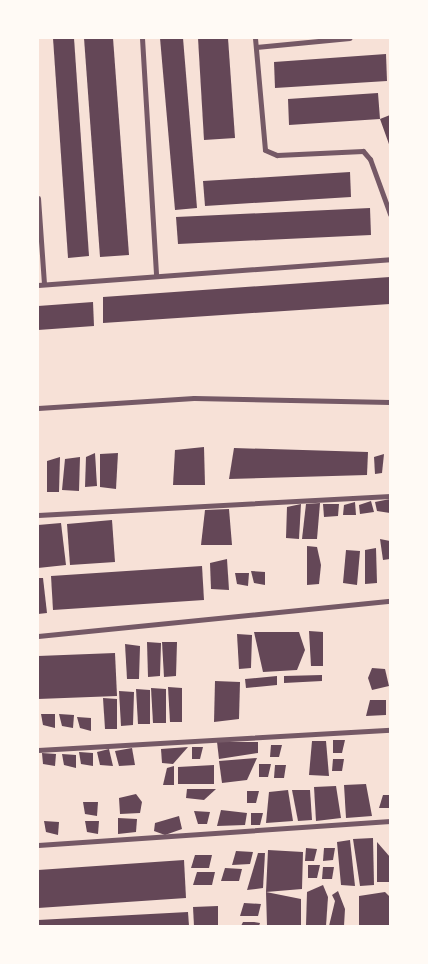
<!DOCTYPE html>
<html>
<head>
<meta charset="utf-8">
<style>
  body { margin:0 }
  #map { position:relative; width:428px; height:964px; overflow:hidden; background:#f7e1d7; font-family:Karla,sans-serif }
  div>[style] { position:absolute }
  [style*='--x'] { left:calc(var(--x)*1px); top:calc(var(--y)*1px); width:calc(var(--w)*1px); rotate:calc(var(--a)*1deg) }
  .building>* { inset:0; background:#644757 }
  .minor>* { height:5px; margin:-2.5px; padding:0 2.5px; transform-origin:2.5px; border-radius:2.5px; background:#755966 }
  span { translate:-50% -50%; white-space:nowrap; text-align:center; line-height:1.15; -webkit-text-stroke:4px #fffaf5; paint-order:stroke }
  .frame { position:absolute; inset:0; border:39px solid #fffaf5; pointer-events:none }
</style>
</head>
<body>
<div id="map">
  <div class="building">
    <i style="clip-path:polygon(53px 38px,74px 38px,89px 256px,68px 258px)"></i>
    <i style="clip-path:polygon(84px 38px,113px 38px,129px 255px,100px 257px)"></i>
    <i style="clip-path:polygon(160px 38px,183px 38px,197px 208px,175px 210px)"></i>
    <i style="clip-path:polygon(198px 38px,228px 38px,235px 138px,204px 140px)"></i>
    <i style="clip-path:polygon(386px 54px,387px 81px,275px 88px,274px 62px)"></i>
    <i style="clip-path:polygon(378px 93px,380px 119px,390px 115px,390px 147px,380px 119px,289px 125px,288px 99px)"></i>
    <i style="clip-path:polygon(350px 172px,351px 197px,205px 206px,203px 181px)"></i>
    <i style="clip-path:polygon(370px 208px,371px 235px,178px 244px,176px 217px)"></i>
    <i style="clip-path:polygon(390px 277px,390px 304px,103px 323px,103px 297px)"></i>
    <i style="clip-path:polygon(93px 302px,94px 326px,38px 330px,38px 306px)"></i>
    <i style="clip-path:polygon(204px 447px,205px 485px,173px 485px,175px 450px)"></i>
    <i style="clip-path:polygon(234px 448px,368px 452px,367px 475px,229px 479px)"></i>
    <i style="clip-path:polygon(95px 453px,97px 486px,85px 487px,86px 457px)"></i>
    <i style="clip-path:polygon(118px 453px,116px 489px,100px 487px,100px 454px)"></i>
    <i style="clip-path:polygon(384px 454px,382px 473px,375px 474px,374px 457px)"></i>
    <i style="clip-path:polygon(60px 457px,59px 492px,47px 492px,47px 461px)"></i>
    <i style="clip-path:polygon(80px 457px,79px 491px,62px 490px,65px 459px)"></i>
    <i style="clip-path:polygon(390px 499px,390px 513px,377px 511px,375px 502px)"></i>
    <i style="clip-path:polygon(371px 501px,374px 512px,360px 514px,359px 505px)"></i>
    <i style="clip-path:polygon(355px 502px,356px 515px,343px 515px,344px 505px)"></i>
    <i style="clip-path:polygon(320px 503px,317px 539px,302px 539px,306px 504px)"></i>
    <i style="clip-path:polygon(301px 504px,299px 539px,286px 538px,287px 507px)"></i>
    <i style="clip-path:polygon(323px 504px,339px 504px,338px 516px,324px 517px)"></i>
    <i style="clip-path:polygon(229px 509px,232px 545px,201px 545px,205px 510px)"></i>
    <i style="clip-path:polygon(112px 520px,115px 562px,70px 565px,67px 524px)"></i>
    <i style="clip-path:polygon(61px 523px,66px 565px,38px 568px,38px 525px)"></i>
    <i style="clip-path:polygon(380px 539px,390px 541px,390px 559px,383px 560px)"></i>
    <i style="clip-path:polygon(307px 546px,317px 547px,321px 565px,319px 584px,307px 585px)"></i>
    <i style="clip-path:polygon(376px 548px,377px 583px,365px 584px,365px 550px)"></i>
    <i style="clip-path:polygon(346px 550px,360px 551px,357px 585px,343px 583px)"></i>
    <i style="clip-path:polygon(227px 559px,229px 590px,211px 589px,210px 563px)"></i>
    <i style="clip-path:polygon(202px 566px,204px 600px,53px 610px,51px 576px)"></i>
    <i style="clip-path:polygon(251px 571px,265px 572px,265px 585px,254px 583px)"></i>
    <i style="clip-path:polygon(235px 573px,249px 573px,248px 586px,237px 584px)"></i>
    <i style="clip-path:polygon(38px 578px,43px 578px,47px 613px,38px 614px)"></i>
    <i style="clip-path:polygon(309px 631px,323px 632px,323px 666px,311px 666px)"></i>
    <i style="clip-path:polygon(254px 632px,299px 632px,305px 650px,297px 670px,263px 672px)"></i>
    <i style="clip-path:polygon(237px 634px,252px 635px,251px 668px,239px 669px)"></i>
    <i style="clip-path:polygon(147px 642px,161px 643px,160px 676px,148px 677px)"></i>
    <i style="clip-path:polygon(162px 642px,177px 642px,176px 676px,164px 677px)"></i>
    <i style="clip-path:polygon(125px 644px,140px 646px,139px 679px,127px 679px)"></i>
    <i style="clip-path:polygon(115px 653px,117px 696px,38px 699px,38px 656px)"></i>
    <i style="clip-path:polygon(372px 668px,385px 669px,389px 686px,372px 690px,368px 678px)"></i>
    <i style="clip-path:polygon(322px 675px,322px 681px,284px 683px,284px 676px)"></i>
    <i style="clip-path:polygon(277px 676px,277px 685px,246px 688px,245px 679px)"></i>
    <i style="clip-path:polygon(215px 681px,240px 682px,239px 719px,214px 722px)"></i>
    <i style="clip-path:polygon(168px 687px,182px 688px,182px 722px,170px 722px)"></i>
    <i style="clip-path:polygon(151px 688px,166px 689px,166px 723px,153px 723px)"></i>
    <i style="clip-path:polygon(136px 689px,150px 690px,150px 724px,138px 724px)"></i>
    <i style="clip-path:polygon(119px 691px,134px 692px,133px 725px,121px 726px)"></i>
    <i style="clip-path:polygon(103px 698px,117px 699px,117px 729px,105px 729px)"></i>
    <i style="clip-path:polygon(370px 700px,386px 700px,386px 715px,366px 716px)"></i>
    <i style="clip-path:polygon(41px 714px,55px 714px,55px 728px,43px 725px)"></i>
    <i style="clip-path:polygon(59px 714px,74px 715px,73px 728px,62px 726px)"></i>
    <i style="clip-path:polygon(77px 717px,91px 718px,91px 731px,80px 728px)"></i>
    <i style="clip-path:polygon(333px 740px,345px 740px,342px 753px,333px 753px)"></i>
    <i style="clip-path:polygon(312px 741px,326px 741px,329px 776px,309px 775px)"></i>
    <i style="clip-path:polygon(217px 742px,258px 742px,258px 753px,219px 759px)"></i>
    <i style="clip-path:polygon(271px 745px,282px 745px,279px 757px,270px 757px)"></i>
    <i style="clip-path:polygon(188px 747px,173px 764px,162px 763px,161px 749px)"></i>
    <i style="clip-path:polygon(192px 747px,203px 747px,200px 759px,192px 759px)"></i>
    <i style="clip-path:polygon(132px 748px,135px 765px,119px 766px,115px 751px)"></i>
    <i style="clip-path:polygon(109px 749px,113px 766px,100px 765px,97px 752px)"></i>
    <i style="clip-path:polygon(79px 752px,93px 753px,93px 766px,81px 764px)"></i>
    <i style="clip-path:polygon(42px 753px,56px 754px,55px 766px,43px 764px)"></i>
    <i style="clip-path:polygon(62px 754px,76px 755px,76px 768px,64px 765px)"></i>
    <i style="clip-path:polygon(257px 758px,247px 780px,222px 783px,219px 761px)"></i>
    <i style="clip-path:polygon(333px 759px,344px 759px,342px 771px,332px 771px)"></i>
    <i style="clip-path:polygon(259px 764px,271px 764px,268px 777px,259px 777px)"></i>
    <i style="clip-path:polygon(214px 765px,214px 784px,178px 784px,178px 767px)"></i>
    <i style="clip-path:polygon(275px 765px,286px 765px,284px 778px,274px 778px)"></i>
    <i style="clip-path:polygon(174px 766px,174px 785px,163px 785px,167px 768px)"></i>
    <i style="clip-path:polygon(366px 784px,372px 816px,346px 818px,344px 785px)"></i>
    <i style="clip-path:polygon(336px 786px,341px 818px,316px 821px,314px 787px)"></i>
    <i style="clip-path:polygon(187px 789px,216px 789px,204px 800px,186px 798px)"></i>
    <i style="clip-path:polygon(288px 790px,293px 821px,266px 823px,269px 792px)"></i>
    <i style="clip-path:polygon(292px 790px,310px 790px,312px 820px,298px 821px)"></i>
    <i style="clip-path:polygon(247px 791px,259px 791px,256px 803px,247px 803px)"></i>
    <i style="clip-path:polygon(136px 794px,142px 802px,140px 813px,120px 814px,119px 798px)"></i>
    <i style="clip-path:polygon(383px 795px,390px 795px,390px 808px,379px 808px)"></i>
    <i style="clip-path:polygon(83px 802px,98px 802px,97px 816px,85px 814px)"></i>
    <i style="clip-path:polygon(221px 810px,247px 813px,245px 825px,217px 826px)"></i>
    <i style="clip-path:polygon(194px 811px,210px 812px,207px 824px,198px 824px)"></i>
    <i style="clip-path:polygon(251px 813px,263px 813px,260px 825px,251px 825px)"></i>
    <i style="clip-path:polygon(179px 816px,182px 829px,165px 835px,154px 831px,155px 823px)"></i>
    <i style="clip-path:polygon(118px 818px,137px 819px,136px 832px,118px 834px)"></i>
    <i style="clip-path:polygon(44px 821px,59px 822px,58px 835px,46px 832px)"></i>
    <i style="clip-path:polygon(85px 821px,99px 821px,98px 834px,87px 832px)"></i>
    <i style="clip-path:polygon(373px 838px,374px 885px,360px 886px,353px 839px)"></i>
    <i style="clip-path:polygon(350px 840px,355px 886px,341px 885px,337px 842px)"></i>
    <i style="clip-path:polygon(377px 842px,390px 857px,390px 882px,377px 882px)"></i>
    <i style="clip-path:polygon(306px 848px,317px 849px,314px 861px,305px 861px)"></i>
    <i style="clip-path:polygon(324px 848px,335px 848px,333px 860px,323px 861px)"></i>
    <i style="clip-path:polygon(268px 850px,303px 852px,302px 889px,266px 892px,301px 899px,301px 926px,267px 926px,266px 892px)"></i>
    <i style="clip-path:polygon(236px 851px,253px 852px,250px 864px,232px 865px)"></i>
    <i style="clip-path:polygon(258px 853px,265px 853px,263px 888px,247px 890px)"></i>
    <i style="clip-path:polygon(195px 855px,212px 855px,209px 868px,191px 868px)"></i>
    <i style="clip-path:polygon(184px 860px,186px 898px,38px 908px,38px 870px)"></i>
    <i style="clip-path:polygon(308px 865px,320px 865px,317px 878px,308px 878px)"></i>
    <i style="clip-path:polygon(323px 867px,334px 867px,332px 879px,322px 879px)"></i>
    <i style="clip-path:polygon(225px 868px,242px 869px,239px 881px,221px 881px)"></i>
    <i style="clip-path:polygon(197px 872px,215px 872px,212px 885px,193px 885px)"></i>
    <i style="clip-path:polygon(323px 885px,328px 897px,326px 926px,306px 926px,307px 892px)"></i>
    <i style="clip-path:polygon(338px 891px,345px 909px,344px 926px,329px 926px,335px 901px,332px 895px)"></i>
    <i style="clip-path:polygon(385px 892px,390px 897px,390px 925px,359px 926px,359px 896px)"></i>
    <i style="clip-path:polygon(244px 903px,261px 904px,258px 916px,240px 916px)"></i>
    <i style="clip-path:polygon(218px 906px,218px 926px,194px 926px,193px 907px)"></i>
    <i style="clip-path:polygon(188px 912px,189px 926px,38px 926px,38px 920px)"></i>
    <i style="clip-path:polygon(243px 922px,254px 922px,260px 923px,259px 926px,241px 926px)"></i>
  </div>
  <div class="minor">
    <i style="--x:142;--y:38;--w:238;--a:86.6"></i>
    <i style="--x:255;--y:38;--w:112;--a:84.9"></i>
    <i style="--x:265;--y:150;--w:13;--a:23"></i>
    <i style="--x:277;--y:155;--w:86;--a:-2.7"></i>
    <i style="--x:363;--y:151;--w:11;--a:49"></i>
    <i style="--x:370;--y:159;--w:59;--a:70"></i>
    <i style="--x:256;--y:47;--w:94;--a:-5.5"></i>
    <i style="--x:38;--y:198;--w:86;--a:86"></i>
    <i style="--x:38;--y:285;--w:353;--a:-4.2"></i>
    <i style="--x:38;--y:408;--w:156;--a:-3.7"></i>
    <i style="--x:194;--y:398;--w:196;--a:1.2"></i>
    <i style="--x:38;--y:515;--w:353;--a:-3.1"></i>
    <i style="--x:38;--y:636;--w:354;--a:-5.7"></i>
    <i style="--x:38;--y:750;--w:353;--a:-3.3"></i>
    <i style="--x:38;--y:845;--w:353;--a:-3.9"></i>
  </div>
  <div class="frame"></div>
</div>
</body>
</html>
